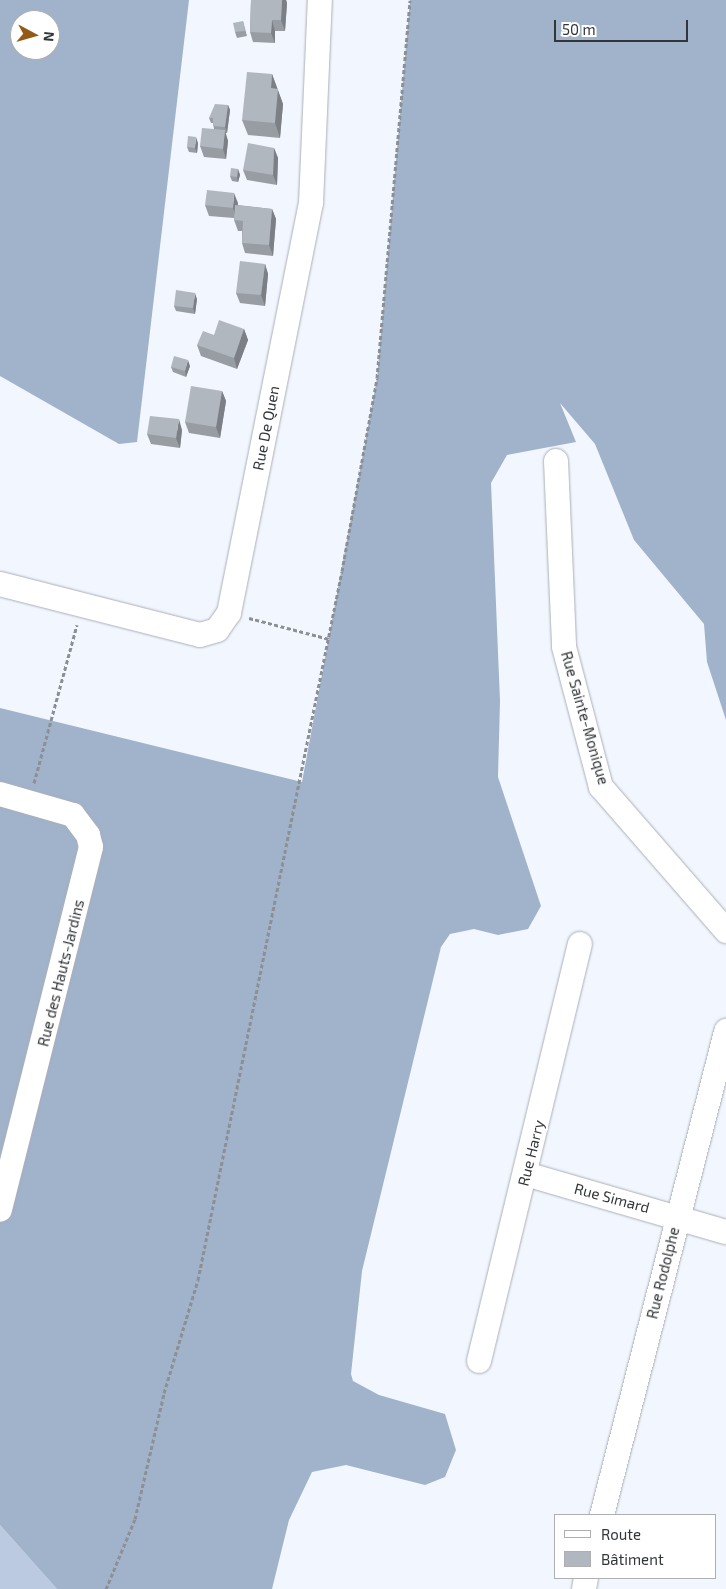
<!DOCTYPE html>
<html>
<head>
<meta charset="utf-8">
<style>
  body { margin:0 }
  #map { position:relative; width:726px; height:1589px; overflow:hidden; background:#f2f6fe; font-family:"Exo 2",sans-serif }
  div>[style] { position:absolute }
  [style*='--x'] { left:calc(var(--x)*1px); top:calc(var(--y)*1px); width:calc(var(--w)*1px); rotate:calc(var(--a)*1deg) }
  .green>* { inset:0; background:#bbcae0 }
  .forest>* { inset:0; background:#a1b2cb }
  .path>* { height:3px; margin-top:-1.5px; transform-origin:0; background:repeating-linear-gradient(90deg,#8c9095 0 4px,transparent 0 6.5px) }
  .roads { filter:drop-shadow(0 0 1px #aaafb8) drop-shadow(0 0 1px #aaafb8) }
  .minor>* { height:24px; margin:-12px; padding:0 12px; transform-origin:12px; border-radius:12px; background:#fff }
  .wall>* { inset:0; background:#989da4 }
  .shaded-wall>* { inset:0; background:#7c8086 }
  .building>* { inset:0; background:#b1b7bf }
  span { translate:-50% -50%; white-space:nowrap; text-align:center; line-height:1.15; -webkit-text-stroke:4px #fff; paint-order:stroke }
  .street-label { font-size:15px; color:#333639 }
  .legend { position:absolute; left:554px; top:1514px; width:162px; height:65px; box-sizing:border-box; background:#fff; border:1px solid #adafb0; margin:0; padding:6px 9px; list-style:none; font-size:15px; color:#333639 }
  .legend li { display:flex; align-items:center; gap:10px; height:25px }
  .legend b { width:25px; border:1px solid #adafb0 }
  .north { position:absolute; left:10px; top:10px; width:50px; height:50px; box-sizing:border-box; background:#fff; border:1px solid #adafb0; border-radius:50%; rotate:96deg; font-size:14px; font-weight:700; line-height:20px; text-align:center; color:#333639 }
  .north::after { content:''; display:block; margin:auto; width:18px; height:22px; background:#935b15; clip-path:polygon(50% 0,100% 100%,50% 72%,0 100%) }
  .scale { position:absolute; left:554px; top:20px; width:134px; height:22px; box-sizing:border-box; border:2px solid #333639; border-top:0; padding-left:6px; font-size:15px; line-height:18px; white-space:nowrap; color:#333639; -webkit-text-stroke:4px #fff; paint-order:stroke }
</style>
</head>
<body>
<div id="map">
  <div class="green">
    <i style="clip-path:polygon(0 1525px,57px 1589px,0 1589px)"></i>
  </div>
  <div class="forest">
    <i style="clip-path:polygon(evenodd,0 0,189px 0,137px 442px,119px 444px,0 376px,0 0,20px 20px,50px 20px,50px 50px,20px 50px,20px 20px)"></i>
    <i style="clip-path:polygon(410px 0,726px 0,726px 720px,707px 662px,704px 624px,634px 540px,595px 444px,560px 403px,576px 442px,507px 455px,491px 483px,500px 701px,498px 777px,541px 906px,528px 929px,498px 935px,474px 929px,450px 934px,441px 947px,362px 1271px,351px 1374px,353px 1381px,379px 1395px,445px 1414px,456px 1450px,445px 1477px,425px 1485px,346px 1465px,312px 1472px,289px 1520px,272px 1589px,57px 1589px,0 1525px,0 708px,302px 782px,377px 378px)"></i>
  </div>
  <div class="path">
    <i style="--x:249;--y:618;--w:83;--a:14.7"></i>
    <i style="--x:34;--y:783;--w:164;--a:-74.8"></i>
    <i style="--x:106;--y:1589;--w:76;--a:-67.5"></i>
    <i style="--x:135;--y:1519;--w:129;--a:-77"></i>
    <i style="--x:164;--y:1393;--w:118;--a:-73.3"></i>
    <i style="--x:198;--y:1280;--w:723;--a:-78.52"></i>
    <i style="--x:342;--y:571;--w:196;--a:-79.7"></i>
    <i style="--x:377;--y:378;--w:379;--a:-85"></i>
  </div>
  <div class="roads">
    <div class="minor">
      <i style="--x:556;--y:461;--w:186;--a:87.5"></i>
      <i style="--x:564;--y:647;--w:145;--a:75.2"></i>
      <i style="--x:601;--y:787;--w:191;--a:49"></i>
      <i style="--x:0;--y:584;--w:206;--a:14.3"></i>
      <i style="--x:200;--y:635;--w:18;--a:-16"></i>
      <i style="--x:217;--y:630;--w:21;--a:-55"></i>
      <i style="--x:229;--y:613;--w:418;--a:-78.7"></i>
      <i style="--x:311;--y:203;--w:203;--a:-87.5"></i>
      <i style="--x:0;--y:794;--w:76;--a:16"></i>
      <i style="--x:73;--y:815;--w:25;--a:53"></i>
      <i style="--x:88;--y:835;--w:12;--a:76"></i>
      <i style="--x:91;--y:847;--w:374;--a:104.1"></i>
      <i style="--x:526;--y:1174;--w:208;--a:16.2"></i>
      <i style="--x:479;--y:1361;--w:429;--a:-76.4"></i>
      <i style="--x:602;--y:1515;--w:500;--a:-75.6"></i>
      <i style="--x:584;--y:1589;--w:11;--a:-80"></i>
    </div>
  </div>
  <div class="wall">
    <i style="clip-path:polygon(251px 0,286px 0,287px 3px,285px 31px,275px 31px,275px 43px,253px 42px,250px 32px)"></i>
    <i style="clip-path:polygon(243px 21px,247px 36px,237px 38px,235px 32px)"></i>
    <i style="clip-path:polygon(272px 74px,283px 104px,280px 138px,248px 135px,242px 120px)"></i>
    <i style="clip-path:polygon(228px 105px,230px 110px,227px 133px,225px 133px,228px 141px,226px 159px,204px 157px,200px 146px,214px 129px,213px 123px,211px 123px,209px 118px)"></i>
    <i style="clip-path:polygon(198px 143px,197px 153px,189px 152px,187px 147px)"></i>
    <i style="clip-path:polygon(274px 148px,278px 158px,277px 185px,247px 180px,243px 170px)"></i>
    <i style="clip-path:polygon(238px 169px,240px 175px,238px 182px,232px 181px,230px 176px)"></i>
    <i style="clip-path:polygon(238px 203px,238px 205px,272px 209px,276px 219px,273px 256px,245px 253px,242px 243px,242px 231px,238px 231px,234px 220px,234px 218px,209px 216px,205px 205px)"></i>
    <i style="clip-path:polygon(265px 264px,268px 274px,265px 306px,240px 303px,236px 293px)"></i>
    <i style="clip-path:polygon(197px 299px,195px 314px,176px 311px,174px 306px)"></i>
    <i style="clip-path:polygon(244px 329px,248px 340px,237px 369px,201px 356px,197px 345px,214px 335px)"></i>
    <i style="clip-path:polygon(190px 366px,186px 377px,173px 372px,171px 367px)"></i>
    <i style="clip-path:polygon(222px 391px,226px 401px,220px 438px,189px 433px,185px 422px)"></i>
    <i style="clip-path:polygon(182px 430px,180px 448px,151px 444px,147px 434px)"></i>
  </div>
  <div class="shaded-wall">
    <i style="clip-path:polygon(282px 0,286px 0,287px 3px,285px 31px,281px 20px)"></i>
    <i style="clip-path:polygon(272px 20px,275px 31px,275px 43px,271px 33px)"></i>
    <i style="clip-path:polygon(272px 74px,283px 104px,280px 138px,275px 123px,271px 88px)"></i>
    <i style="clip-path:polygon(228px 105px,230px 110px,227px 133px,225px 127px)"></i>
    <i style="clip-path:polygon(225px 130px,228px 141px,226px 159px,223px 149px)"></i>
    <i style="clip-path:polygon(196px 137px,198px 143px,197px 153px,195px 148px)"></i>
    <i style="clip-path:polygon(274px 148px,278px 158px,277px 185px,273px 175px)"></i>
    <i style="clip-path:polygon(238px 169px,240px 175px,238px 182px,237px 177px)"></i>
    <i style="clip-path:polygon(234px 193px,238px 203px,236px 218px,233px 208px)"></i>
    <i style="clip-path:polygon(272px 209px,276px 219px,273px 256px,269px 245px)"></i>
    <i style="clip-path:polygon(265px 264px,268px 274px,265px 306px,261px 295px)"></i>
    <i style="clip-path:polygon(195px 293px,197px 299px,195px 314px,193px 308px)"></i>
    <i style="clip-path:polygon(244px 329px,248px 340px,237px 369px,234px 358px)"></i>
    <i style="clip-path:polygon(188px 360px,190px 366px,186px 377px,185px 371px)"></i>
    <i style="clip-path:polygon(222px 391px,226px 401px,220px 438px,216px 427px)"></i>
    <i style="clip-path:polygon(179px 419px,182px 430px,180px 448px,176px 438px)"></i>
  </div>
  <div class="building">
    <i style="clip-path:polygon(251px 0,282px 0,281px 20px,272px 20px,271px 33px,250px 32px)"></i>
    <i style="clip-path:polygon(243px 21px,245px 31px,235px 32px,233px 23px)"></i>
    <i style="clip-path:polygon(247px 72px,272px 74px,271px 88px,278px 89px,275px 123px,242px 120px)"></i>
    <i style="clip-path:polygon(215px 104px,228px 105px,225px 127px,213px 126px,213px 118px,209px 118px)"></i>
    <i style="clip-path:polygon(202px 128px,225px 130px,223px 149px,200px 146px)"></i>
    <i style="clip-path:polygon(188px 136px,196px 137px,195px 148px,187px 147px)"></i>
    <i style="clip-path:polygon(248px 143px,274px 148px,273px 175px,243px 170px)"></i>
    <i style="clip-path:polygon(231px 168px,238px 169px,237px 177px,230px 176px)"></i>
    <i style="clip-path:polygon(207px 190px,234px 193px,233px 208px,205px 205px)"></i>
    <i style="clip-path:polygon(235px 205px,272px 209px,269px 245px,242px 243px,243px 221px,234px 220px)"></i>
    <i style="clip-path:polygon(240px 261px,265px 264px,261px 295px,236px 293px)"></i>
    <i style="clip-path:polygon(176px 290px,195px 293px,193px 308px,174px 306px)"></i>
    <i style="clip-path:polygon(219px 320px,244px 329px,234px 358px,197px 345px,203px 331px,214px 335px)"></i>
    <i style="clip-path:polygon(174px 356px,188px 360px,185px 371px,171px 367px)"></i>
    <i style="clip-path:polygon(191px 386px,222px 391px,216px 427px,185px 422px)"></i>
    <i style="clip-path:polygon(150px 416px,179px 419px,176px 438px,147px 434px)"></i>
  </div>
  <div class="street-label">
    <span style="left:266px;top:428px;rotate:-79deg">Rue De Quen</span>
    <span style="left:585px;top:718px;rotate:74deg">Rue Sainte-Monique</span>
    <span style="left:61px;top:973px;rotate:-76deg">Rue des Hauts-Jardins</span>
    <span style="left:531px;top:1153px;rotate:-76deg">Rue Harry</span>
    <span style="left:612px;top:1198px;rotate:15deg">Rue Simard</span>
    <span style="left:663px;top:1273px;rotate:-76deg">Rue Rodolphe</span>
  </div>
  <ul class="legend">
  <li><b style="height:6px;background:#fff"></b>Route</li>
  <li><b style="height:14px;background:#b1b7bf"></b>Bâtiment</li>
  </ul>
  <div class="north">N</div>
  <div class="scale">50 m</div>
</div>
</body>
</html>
